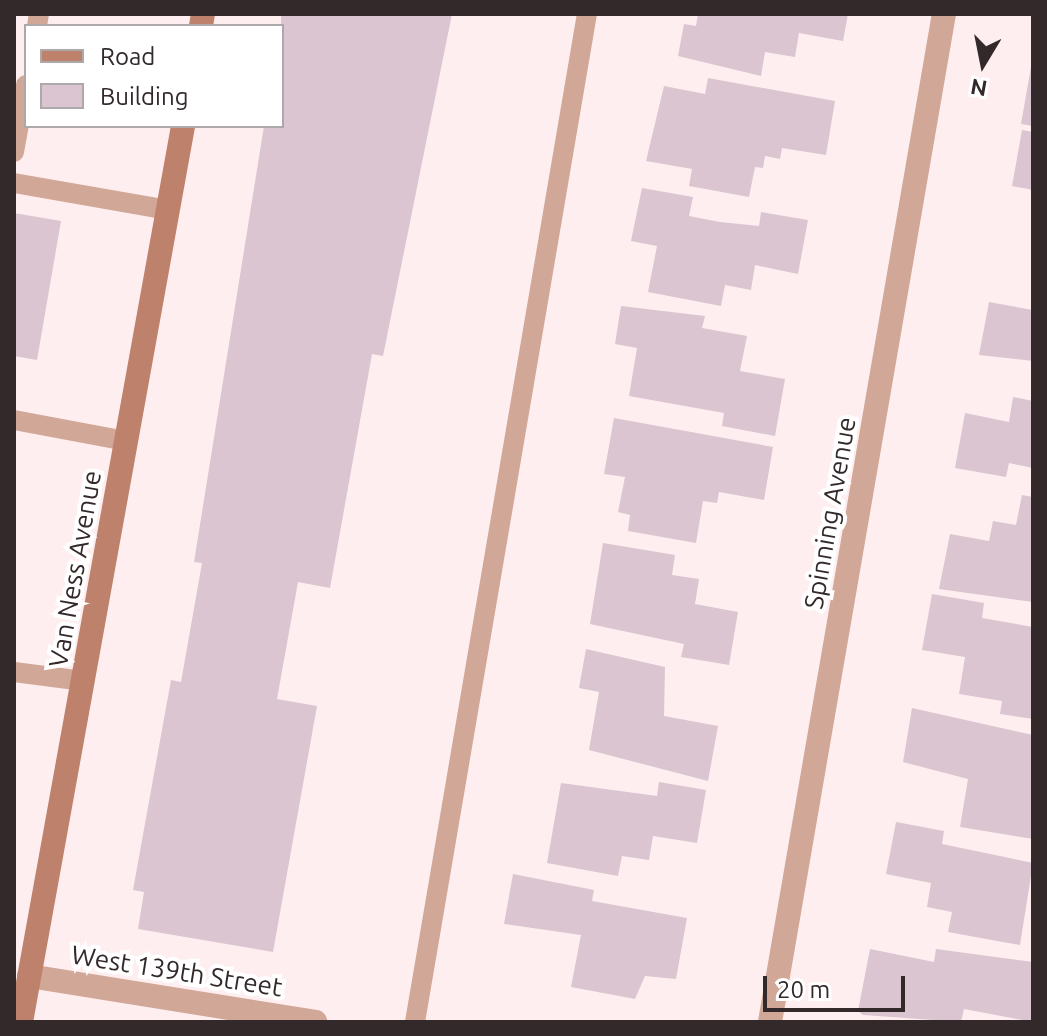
<!DOCTYPE html>
<html>
<head>
<meta charset="utf-8">
<style>
  body { margin:0 }
  #map { position:relative; width:1047px; height:1036px; overflow:hidden; background:#feeeef; font-family:Ubuntu,sans-serif }
  div>[style] { position:absolute }
  [style*='--x'] { left:calc(var(--x)*1px); top:calc(var(--y)*1px); width:calc(var(--w)*1px); rotate:calc(var(--a)*1deg) }
  .building>* { inset:0; background:#dbc5d1 }
  .service>* { height:20px; margin:-10px; padding:0 10px; transform-origin:10px; border-radius:10px; background:#d1a798 }
  .minor>* { height:24px; margin:-12px; padding:0 12px; transform-origin:12px; border-radius:12px; background:#d1a798 }
  .secondary>* { height:24px; margin:-12px; padding:0 12px; transform-origin:12px; border-radius:12px; background:#be816c }
  span { translate:-50% -50%; white-space:nowrap; text-align:center; line-height:1.15; -webkit-text-stroke:8px #fff; paint-order:stroke }
  .street-label { font-size:26px; color:#33292a }
  .frame { position:absolute; inset:0; border:16px solid #33292a; pointer-events:none }
  .legend { position:absolute; left:24px; top:24px; width:260px; height:104px; box-sizing:border-box; background:#fff; border:2px solid #ada9aa; margin:0; padding:10px 14px; list-style:none; font-size:24px; color:#33292a }
  .legend li { display:flex; align-items:center; gap:16px; height:40px }
  .legend b { width:40px; border:2px solid #ada9aa }
  .north { position:absolute; left:943px; top:24px; width:80px; height:80px; -webkit-text-stroke:6px #fff; paint-order:stroke; rotate:190deg; font-size:22px; font-weight:700; line-height:32px; text-align:center; color:#33292a }
  .north::after { content:''; display:block; margin:auto; width:28px; height:36px; background:#33292a; clip-path:polygon(50% 0,100% 100%,50% 72%,0 100%) }
  .scale { position:absolute; left:763px; top:976px; width:142px; height:36px; box-sizing:border-box; border:4px solid #33292a; border-top:0; padding-left:10px; font-size:24px; line-height:28px; white-space:nowrap; color:#33292a; -webkit-text-stroke:6px #fff; paint-order:stroke }
</style>
</head>
<body>
<div id="map">
  <div class="building">
    <i style="clip-path:polygon(281px 14px,452px 14px,383px 356px,372px 354px,330px 588px,298px 582px,277px 699px,317px 706px,273px 952px,138px 929px,144px 892px,133px 890px,171px 680px,181px 682px,202px 563px,194px 562px,264px 126px,282px 126px)"></i>
    <i style="clip-path:polygon(698px 14px,848px 14px,843px 41px,799px 33px,795px 57px,765px 52px,761px 76px,678px 56px,684px 24px,696px 26px)"></i>
    <i style="clip-path:polygon(1031px 67px,1033px 67px,1033px 126px,1021px 124px)"></i>
    <i style="clip-path:polygon(708px 78px,835px 101px,826px 155px,782px 148px,780px 159px,765px 156px,763px 168px,755px 167px,749px 197px,689px 186px,692px 169px,646px 161px,664px 86px,705px 94px)"></i>
    <i style="clip-path:polygon(1022px 130px,1033px 132px,1033px 190px,1012px 186px)"></i>
    <i style="clip-path:polygon(642px 188px,693px 197px,689px 216px,720px 222px,759px 226px,761px 212px,808px 220px,798px 274px,755px 265px,751px 290px,725px 285px,721px 306px,648px 292px,657px 246px,631px 241px)"></i>
    <i style="clip-path:polygon(14px 213px,61px 221px,37px 360px,14px 356px)"></i>
    <i style="clip-path:polygon(989px 302px,1033px 310px,1033px 361px,979px 355px)"></i>
    <i style="clip-path:polygon(621px 306px,705px 316px,702px 328px,747px 336px,740px 371px,785px 379px,775px 436px,722px 426px,724px 413px,629px 396px,637px 348px,615px 344px)"></i>
    <i style="clip-path:polygon(1013px 397px,1033px 401px,1033px 468px,1009px 463px,1006px 477px,955px 468px,965px 413px,1009px 422px)"></i>
    <i style="clip-path:polygon(614px 418px,773px 447px,764px 500px,719px 492px,717px 503px,703px 501px,696px 543px,628px 531px,630px 515px,618px 512px,625px 477px,604px 474px)"></i>
    <i style="clip-path:polygon(1022px 495px,1033px 497px,1033px 602px,939px 589px,950px 534px,989px 541px,993px 521px,1016px 525px)"></i>
    <i style="clip-path:polygon(603px 543px,675px 555px,672px 575px,699px 579px,695px 604px,738px 612px,729px 665px,681px 657px,684px 644px,590px 624px)"></i>
    <i style="clip-path:polygon(932px 594px,984px 603px,982px 618px,1033px 627px,1033px 719px,1000px 714px,1002px 701px,959px 694px,965px 657px,922px 650px)"></i>
    <i style="clip-path:polygon(586px 649px,665px 667px,664px 716px,718px 726px,708px 781px,589px 750px,599px 692px,579px 688px)"></i>
    <i style="clip-path:polygon(912px 708px,1033px 735px,1033px 839px,960px 827px,968px 779px,903px 762px)"></i>
    <i style="clip-path:polygon(659px 782px,706px 790px,697px 843px,653px 836px,649px 860px,622px 856px,618px 876px,547px 863px,561px 783px,657px 796px)"></i>
    <i style="clip-path:polygon(896px 822px,944px 831px,942px 844px,1033px 863px,1020px 945px,948px 932px,952px 912px,927px 907px,931px 883px,886px 874px)"></i>
    <i style="clip-path:polygon(513px 874px,594px 890px,592px 901px,687px 918px,676px 979px,645px 976px,635px 999px,571px 987px,581px 935px,504px 924px)"></i>
    <i style="clip-path:polygon(870px 949px,934px 962px,936px 949px,1033px 962px,1033px 1022px,964px 1009px,961px 1022px,863px 1015px,858px 1011px)"></i>
  </div>
  <div class="service">
    <i style="--x:37;--y:26;--w:12;--a:-81"></i>
    <i style="--x:14;--y:152;--w:68;--a:-79.8"></i>
    <i style="--x:14;--y:183;--w:156;--a:9.9"></i>
    <i style="--x:14;--y:420;--w:114;--a:10.6"></i>
    <i style="--x:14;--y:672;--w:70;--a:7.4"></i>
    <i style="--x:415;--y:1022;--w:1023;--a:-80.32"></i>
  </div>
  <div class="minor">
    <i style="--x:29;--y:976;--w:290;--a:9.1"></i>
    <i style="--x:770;--y:1022;--w:1023;--a:-80.21"></i>
  </div>
  <div class="secondary">
    <i style="--x:201;--y:26;--w:12;--a:-81"></i>
    <i style="--x:21;--y:1022;--w:911;--a:-79.75"></i>
  </div>
  <div class="street-label">
    <span style="left:830px;top:513px;rotate:-80deg">Spinning Avenue</span>
    <span style="left:75px;top:569px;rotate:-80deg">Van Ness Avenue</span>
    <span style="left:177px;top:971px;rotate:9deg">West 139th Street</span>
  </div>
  <div class="frame"></div>
  <ul class="legend">
  <li><b style="height:10px;background:#be816c"></b>Road</li>
  <li><b style="height:22px;background:#dbc5d1"></b>Building</li>
  </ul>
  <div class="north">N</div>
  <div class="scale">20 m</div>
</div>
</body>
</html>
